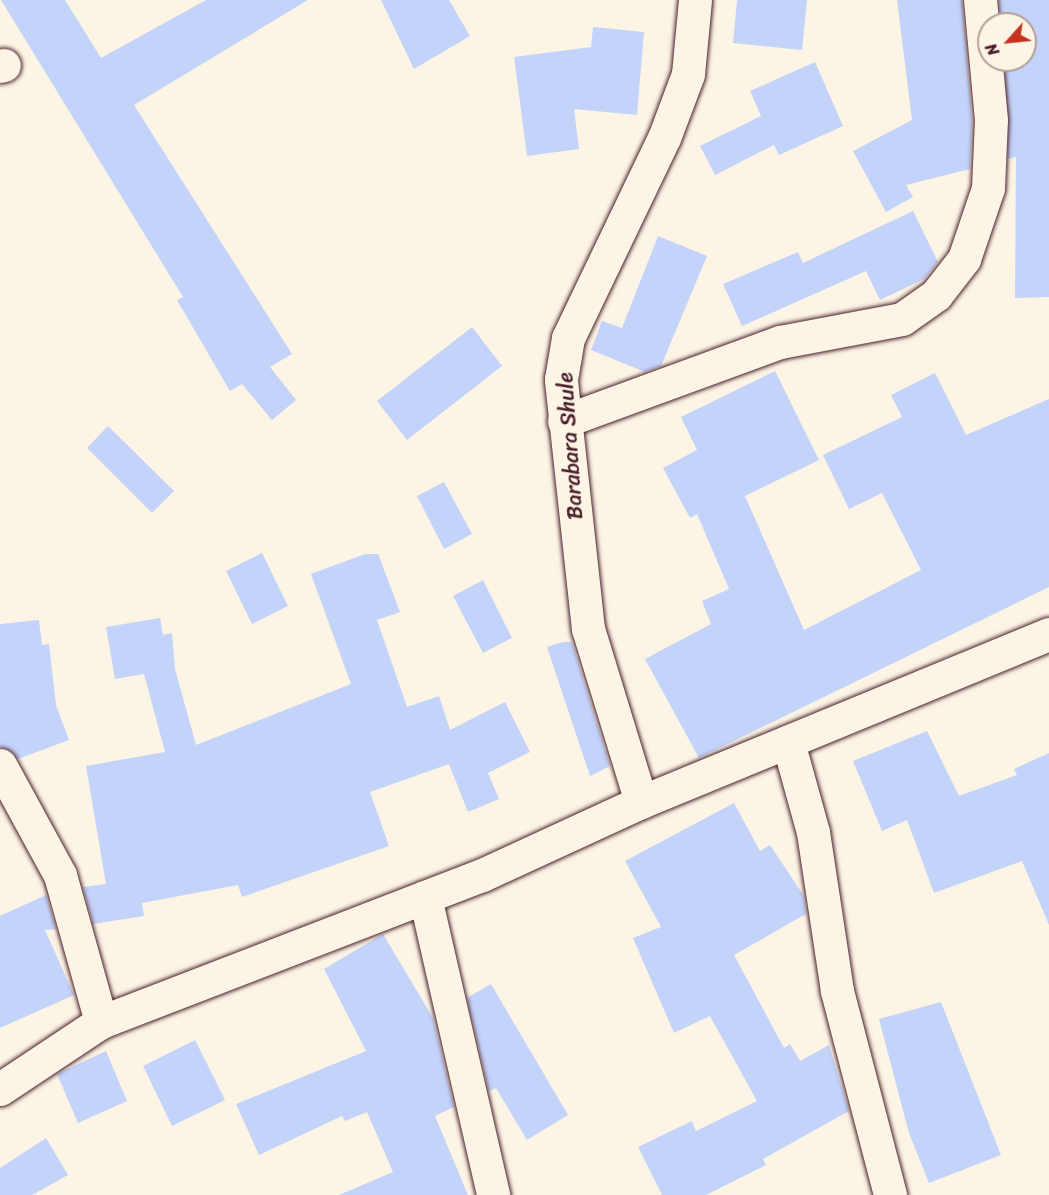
<!DOCTYPE html>
<html>
<head>
<meta charset="utf-8">
<style>
  body { margin:0 }
  #map { position:relative; width:1049px; height:1195px; overflow:hidden; background:#fcf5e5; font-family:Sriracha,sans-serif }
  div>[style] { position:absolute }
  [style*='--x'] { left:calc(var(--x)*1px); top:calc(var(--y)*1px); width:calc(var(--w)*1px); rotate:calc(var(--a)*1deg) }
  .building>* { inset:0; background:#c4d3fa }
  .roads { filter:drop-shadow(0 0 2px #4a1f2b) drop-shadow(0 0 2px #4a1f2b) }
  .minor>* { height:33px; margin:-16.5px; padding:0 16.5px; transform-origin:16.5px; border-radius:16.5px; background:#fcf5e5 }
  span { translate:-50% -50%; white-space:nowrap; text-align:center; line-height:1.15; -webkit-text-stroke:4.5px #fcf5e5; paint-order:stroke }
  .street-label { font-size:22px; color:#4a1f2b }
  .north { position:absolute; left:977px; top:12px; width:60px; height:60px; box-sizing:border-box; background:#fcf5e5; border:2px solid #b59f9b; border-radius:50%; rotate:243deg; font-size:16px; font-weight:700; line-height:24px; text-align:center; color:#4a1f2b }
  .north::after { content:''; display:block; margin:auto; width:21px; height:27px; background:#c8321e; clip-path:polygon(50% 0,100% 100%,50% 72%,0 100%) }
</style>
</head>
<body>
<div id="map">
  <div class="building">
    <i style="clip-path:polygon(1px 0,65px 0,101px 58px,206px 0,308px 0,134px 105px,292px 354px,270px 367px,296px 400px,272px 420px,242px 384px,230px 391px,177px 300px,183px 297px)"></i>
    <i style="clip-path:polygon(381px 0,449px 0,470px 36px,414px 69px)"></i>
    <i style="clip-path:polygon(737px 0,807px 0,802px 50px,733px 43px)"></i>
    <i style="clip-path:polygon(897px 0,962px 0,972px 120px,970px 169px,906px 185px,913px 197px,886px 212px,853px 151px,912px 120px)"></i>
    <i style="clip-path:polygon(999px 0,1049px 0,1049px 297px,1015px 298px,1016px 157px,1008px 159px,1004px 60px,1025px 60px,1025px 24px,1001px 24px)"></i>
    <i style="clip-path:polygon(593px 27px,644px 32px,637px 115px,574px 109px,579px 149px,527px 156px,514px 57px,591px 47px)"></i>
    <i style="clip-path:polygon(815px 62px,843px 126px,779px 155px,774px 145px,715px 175px,700px 146px,761px 116px,750px 91px)"></i>
    <i style="clip-path:polygon(913px 211px,938px 262px,924px 279px,880px 300px,866px 271px,742px 326px,723px 284px,798px 252px,803px 263px)"></i>
    <i style="clip-path:polygon(658px 236px,707px 256px,661px 366px,645px 372px,591px 350px,602px 321px,622px 328px)"></i>
    <i style="clip-path:polygon(472px 327px,502px 366px,407px 440px,377px 401px)"></i>
    <i style="clip-path:polygon(775px 371px,819px 460px,745px 496px,804px 630px,921px 570px,882px 493px,849px 509px,823px 455px,902px 417px,891px 395px,935px 373px,966px 435px,1049px 399px,1049px 587px,699px 758px,645px 659px,711px 624px,702px 601px,729px 589px,697px 514px,690px 518px,663px 468px,697px 450px,681px 417px)"></i>
    <i style="clip-path:polygon(108px 426px,174px 491px,152px 513px,87px 448px)"></i>
    <i style="clip-path:polygon(444px 482px,472px 534px,444px 549px,417px 496px)"></i>
    <i style="clip-path:polygon(262px 553px,288px 606px,252px 624px,226px 571px)"></i>
    <i style="clip-path:polygon(365px 554px,378px 554px,400px 612px,377px 620px,407px 707px,439px 696px,450px 730px,505px 702px,530px 752px,488px 773px,499px 799px,468px 812px,449px 764px,370px 792px,389px 846px,242px 897px,238px 885px,142px 903px,144px 916px,93px 924px,83px 887px,106px 884px,86px 766px,165px 752px,144px 674px,115px 679px,106px 627px,160px 618px,163px 635px,172px 633px,175px 669px,196px 745px,351px 684px,311px 574px)"></i>
    <i style="clip-path:polygon(483px 580px,512px 638px,483px 653px,453px 596px)"></i>
    <i style="clip-path:polygon(39px 620px,42px 645px,49px 644px,56px 705px,69px 740px,18px 759px,0 746px,0 624px)"></i>
    <i style="clip-path:polygon(563px 642px,572px 642px,610px 766px,590px 776px,547px 647px)"></i>
    <i style="clip-path:polygon(927px 731px,959px 796px,1017px 775px,1014px 769px,1049px 753px,1049px 925px,1022px 861px,934px 893px,907px 820px,882px 831px,853px 761px)"></i>
    <i style="clip-path:polygon(734px 803px,760px 851px,770px 845px,804px 896px,806px 914px,734px 955px,784px 1048px,790px 1044px,800px 1061px,829px 1045px,849px 1111px,763px 1159px,766px 1165px,706px 1195px,662px 1195px,638px 1147px,692px 1121px,696px 1131px,757px 1101px,710px 1016px,674px 1033px,633px 938px,661px 927px,625px 861px)"></i>
    <i style="clip-path:polygon(46px 895px,56px 929px,45px 930px,74px 995px,0 1028px,0 916px)"></i>
    <i style="clip-path:polygon(383px 934px,433px 1018px,454px 1107px,435px 1116px,468px 1195px,339px 1195px,393px 1172px,367px 1112px,345px 1121px,342px 1116px,259px 1155px,236px 1104px,366px 1051px,324px 969px)"></i>
    <i style="clip-path:polygon(491px 984px,568px 1115px,527px 1140px,496px 1088px,489px 1091px,467px 998px)"></i>
    <i style="clip-path:polygon(941px 1002px,1001px 1155px,929px 1183px,909px 1133px,879px 1019px)"></i>
    <i style="clip-path:polygon(195px 1040px,225px 1100px,172px 1126px,143px 1066px)"></i>
    <i style="clip-path:polygon(106px 1051px,127px 1101px,78px 1123px,57px 1074px)"></i>
    <i style="clip-path:polygon(46px 1138px,68px 1175px,32px 1195px,0 1195px,0 1168px)"></i>
  </div>
  <div class="roads">
    <div class="minor">
      <i style="--x:0;--y:66;--w:4;--a:-14"></i>
      <i style="--x:564;--y:421;--w:230;--a:-20.1"></i>
      <i style="--x:780;--y:342;--w:124;--a:-10.7"></i>
      <i style="--x:902;--y:319;--w:42;--a:-35.2"></i>
      <i style="--x:936;--y:295;--w:46;--a:-52.1"></i>
      <i style="--x:964;--y:259;--w:75;--a:-71.3"></i>
      <i style="--x:988;--y:188;--w:68;--a:-87.5"></i>
      <i style="--x:991;--y:120;--w:121;--a:-95.2"></i>
      <i style="--x:788;--y:742;--w:93;--a:74.5"></i>
      <i style="--x:813;--y:832;--w:161;--a:81.4"></i>
      <i style="--x:837;--y:991;--w:211;--a:75.4"></i>
      <i style="--x:0;--y:765;--w:125;--a:61.4"></i>
      <i style="--x:60;--y:875;--w:153;--a:74.4"></i>
      <i style="--x:641;--y:802;--w:181;--a:-107"></i>
      <i style="--x:588;--y:629;--w:251;--a:-96.2"></i>
      <i style="--x:561;--y:379;--w:42;--a:-80.3"></i>
      <i style="--x:568;--y:338;--w:222;--a:-64.4"></i>
      <i style="--x:664;--y:138;--w:68;--a:-69.4"></i>
      <i style="--x:688;--y:74;--w:74;--a:-84.6"></i>
      <i style="--x:425;--y:897;--w:306;--a:77.1"></i>
      <i style="--x:0;--y:1089;--w:121;--a:-33.6"></i>
      <i style="--x:101;--y:1022;--w:408;--a:-21.1"></i>
      <i style="--x:482;--y:875;--w:175;--a:-24.7"></i>
      <i style="--x:641;--y:802;--w:441;--a:-22.4"></i>
    </div>
  </div>
  <div class="street-label">
    <span style="left:570px;top:446px;rotate:-94deg">Barabara Shule</span>
  </div>
  <div class="north">N</div>
</div>
</body>
</html>
